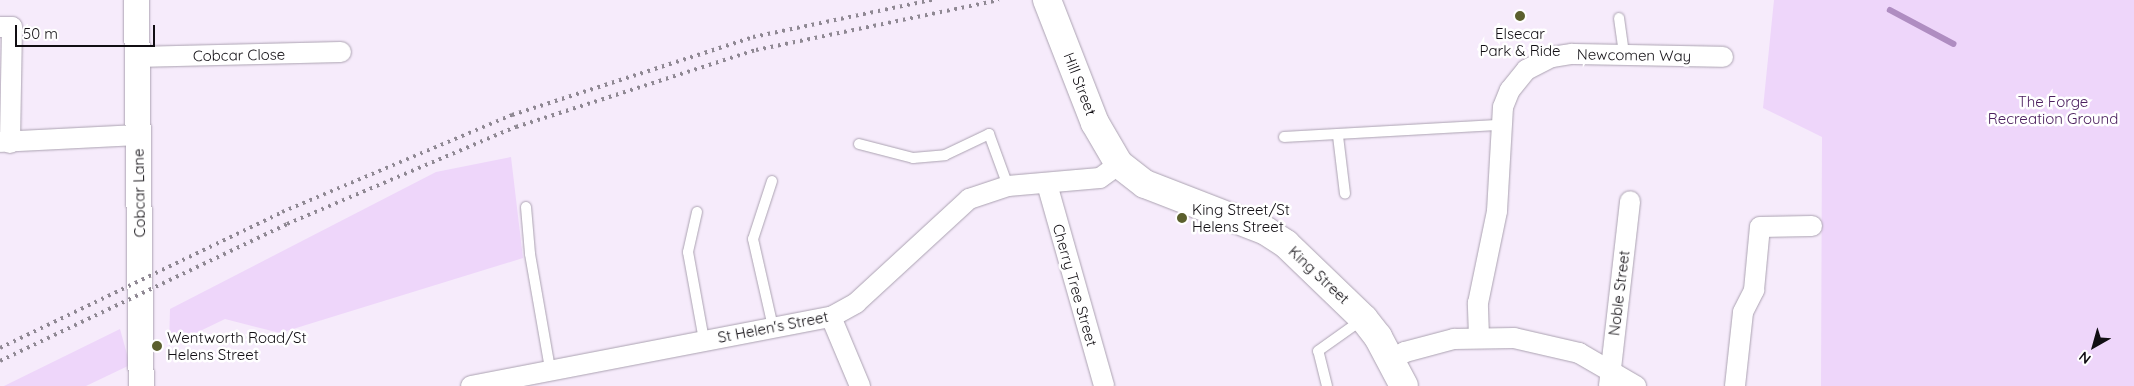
<!DOCTYPE html>
<html>
<head>
<meta charset="utf-8">
<style>
  body { margin:0 }
  #map { position:relative; width:2134px; height:386px; overflow:hidden; background:#f6ebfb; font-family:Quicksand,sans-serif }
  div>[style] { position:absolute }
  [style*='--x'] { left:calc(var(--x)*1px); top:calc(var(--y)*1px); width:calc(var(--w)*1px); rotate:calc(var(--a)*1deg) }
  .green>* { inset:0; background:#eed6fa }
  .stream>* { height:5.5px; margin:-2.75px; padding:0 2.75px; transform-origin:2.75px; border-radius:2.75px; background:#af8dc1 }
  .roads { filter:drop-shadow(0 0 1px #aba2b1) drop-shadow(0 0 1px #aba2b1) }
  .service>* { height:10px; margin:-5px; padding:0 5px; transform-origin:5px; border-radius:5px; background:#fff }
  .minor>* { height:20px; margin:-10px; padding:0 10px; transform-origin:10px; border-radius:10px; background:#fff }
  .tertiary>* { height:25px; margin:-12.5px; padding:0 12.5px; transform-origin:12.5px; border-radius:12.5px; background:#fff }
  .secondary>* { height:28px; margin:-14px; padding:0 14px; transform-origin:14px; border-radius:14px; background:#fff }
  .rail>* { height:4px; margin-top:-2px; transform-origin:0; background:repeating-linear-gradient(90deg,#8f8893 0 2.5px,transparent 0 7.5px) }
  .dots>* { width:14px; height:14px; translate:-50% -50%; box-sizing:border-box; border:2px solid #fff; border-radius:50% }
  span { translate:-50% -50%; white-space:nowrap; text-align:center; line-height:1.15; -webkit-text-stroke:5px #fff; paint-order:stroke }
  .poi-label { font-size:15px; color:#110e13 }
  .left { translate:0 -50%; text-align:left }
  .street-label { font-size:15px; color:#110e13 }
  .park-label { font-size:15px; color:#4c205f }
  .north { position:absolute; left:2069px; top:321px; width:50px; height:50px; -webkit-text-stroke:4px #fff; paint-order:stroke; rotate:218deg; font-size:14px; font-weight:700; line-height:20px; text-align:center; color:#110e13 }
  .north::after { content:''; display:block; margin:auto; width:18px; height:22px; background:#110e13; clip-path:polygon(50% 0,100% 100%,50% 72%,0 100%) }
  .scale { position:absolute; left:15px; top:25px; width:140px; height:22px; box-sizing:border-box; border:2px solid #110e13; border-top:0; padding-left:6px; font-size:15px; line-height:18px; white-space:nowrap; color:#110e13; -webkit-text-stroke:4px #fff; paint-order:stroke }
</style>
</head>
<body>
<div id="map">
  <div class="green">
    <i style="clip-path:polygon(1774px 0,2134px 0,2134px 386px,1821px 386px,1822px 137px,1763px 108px)"></i>
    <i style="clip-path:polygon(511px 157px,523px 258px,280px 333px,225px 319px,169px 346px,170px 309px,436px 172px)"></i>
    <i style="clip-path:polygon(120px 329px,130px 365px,86px 386px,4px 386px)"></i>
  </div>
  <div class="stream">
    <i style="--x:1890;--y:10;--w:72;--a:28"></i>
  </div>
  <div class="roads">
    <div class="service">
      <i style="--x:1619;--y:18;--w:35;--a:82"></i>
      <i style="--x:1338;--y:136;--w:58;--a:83.1"></i>
      <i style="--x:1284;--y:137;--w:217;--a:-3.2"></i>
      <i style="--x:859;--y:144;--w:56;--a:14.5"></i>
      <i style="--x:913;--y:158;--w:32;--a:-5"></i>
      <i style="--x:945;--y:155;--w:49;--a:-25.5"></i>
      <i style="--x:989;--y:134;--w:55;--a:69.9"></i>
      <i style="--x:772;--y:181;--w:61;--a:108.1"></i>
      <i style="--x:753;--y:239;--w:90;--a:77.2"></i>
      <i style="--x:526;--y:207;--w:47;--a:85.1"></i>
      <i style="--x:530;--y:254;--w:117;--a:80.1"></i>
      <i style="--x:697;--y:212;--w:41;--a:102.7"></i>
      <i style="--x:688;--y:252;--w:89;--a:79.7"></i>
      <i style="--x:1327;--y:386;--w:36;--a:-104"></i>
      <i style="--x:1318;--y:351;--w:55;--a:-35.4"></i>
    </div>
    <div class="minor">
      <i style="--x:0;--y:27;--w:12;--a:0"></i>
      <i style="--x:12;--y:27;--w:116;--a:91"></i>
      <i style="--x:136;--y:57;--w:205;--a:-1.4"></i>
      <i style="--x:0;--y:142;--w:138;--a:-2.9"></i>
      <i style="--x:1047;--y:184;--w:210;--a:74.2"></i>
      <i style="--x:831;--y:317;--w:75;--a:67.2"></i>
      <i style="--x:1479;--y:337;--w:34;--a:-92"></i>
      <i style="--x:1478;--y:303;--w:94;--a:-78.3"></i>
      <i style="--x:1497;--y:211;--w:104;--a:-86.7"></i>
      <i style="--x:1503;--y:107;--w:18;--a:-68"></i>
      <i style="--x:1510;--y:90;--w:26;--a:-51"></i>
      <i style="--x:1526;--y:70;--w:29;--a:-27"></i>
      <i style="--x:1552;--y:57;--w:20;--a:-9"></i>
      <i style="--x:1572;--y:54;--w:151;--a:1.1"></i>
      <i style="--x:1391;--y:360;--w:16;--a:-30"></i>
      <i style="--x:1405;--y:352;--w:51;--a:-14.9"></i>
      <i style="--x:1454;--y:339;--w:60;--a:-1"></i>
      <i style="--x:1514;--y:338;--w:67;--a:13"></i>
      <i style="--x:1579;--y:353;--w:66;--a:30.1"></i>
      <i style="--x:471;--y:386;--w:367;--a:-10.9"></i>
      <i style="--x:831;--y:317;--w:29;--a:-29"></i>
      <i style="--x:856;--y:303;--w:154;--a:-42.6"></i>
      <i style="--x:969;--y:199;--w:41;--a:-18.4"></i>
      <i style="--x:1008;--y:186;--w:92;--a:-5"></i>
      <i style="--x:1100;--y:178;--w:24;--a:-36"></i>
      <i style="--x:1609;--y:386;--w:186;--a:-83.5"></i>
      <i style="--x:1735;--y:386;--w:74;--a:-83.8"></i>
      <i style="--x:1743;--y:312;--w:25;--a:-63"></i>
      <i style="--x:1754;--y:290;--w:63;--a:-84.6"></i>
      <i style="--x:1760;--y:227;--w:52;--a:-1.1"></i>
    </div>
    <div class="tertiary">
      <i style="--x:136;--y:0;--w:386;--a:89.3"></i>
    </div>
    <div class="secondary">
      <i style="--x:1047;--y:0;--w:132;--a:68.7"></i>
      <i style="--x:1095;--y:123;--w:48;--a:59.7"></i>
      <i style="--x:1119;--y:164;--w:33;--a:38"></i>
      <i style="--x:1145;--y:184;--w:130;--a:21.2"></i>
      <i style="--x:1266;--y:231;--w:24;--a:33"></i>
      <i style="--x:1286;--y:244;--w:108;--a:43.9"></i>
      <i style="--x:1364;--y:319;--w:23;--a:52"></i>
      <i style="--x:1378;--y:337;--w:55;--a:62"></i>
    </div>
  </div>
  <div class="rail">
    <i style="--x:0;--y:348;--w:313;--a:-25.7"></i>
    <i style="--x:282;--y:212;--w:250;--a:-22.9"></i>
    <i style="--x:512;--y:115;--w:253;--a:-17.9"></i>
    <i style="--x:753;--y:37;--w:183;--a:-11.7"></i>
    <i style="--x:0;--y:361;--w:318;--a:-25.5"></i>
    <i style="--x:287;--y:224;--w:249;--a:-23"></i>
    <i style="--x:516;--y:127;--w:252;--a:-17.8"></i>
    <i style="--x:756;--y:50;--w:248;--a:-11.6"></i>
  </div>
  <div class="dots">
    <i style="left:1520px;top:16px;background:#5b5f2d"></i>
    <i style="left:1182px;top:218px;background:#5b5f2d"></i>
    <i style="left:157px;top:346px;background:#5b5f2d"></i>
  </div>
  <div class="poi-label">
    <span style="left:1520px;top:42px">Elsecar<br>Park &amp; Ride</span>
    <span class="left" style="left:1192px;top:218px">King Street/St<br>Helens Street</span>
    <span class="left" style="left:167px;top:346px">Wentworth Road/St<br>Helens Street</span>
  </div>
  <div class="street-label">
    <span style="left:239px;top:55px;rotate:-1deg">Cobcar Close</span>
    <span style="left:1634px;top:55px;rotate:1deg">Newcomen Way</span>
    <span style="left:1080px;top:84px;rotate:69deg">Hill Street</span>
    <span style="left:139px;top:193px;rotate:-91deg">Cobcar Lane</span>
    <span style="left:1319px;top:275px;rotate:43deg">King Street</span>
    <span style="left:1075px;top:285px;rotate:74deg">Cherry Tree Street</span>
    <span style="left:1619px;top:293px;rotate:-83deg">Noble Street</span>
    <span style="left:773px;top:327px;rotate:-11deg">St Helen's Street</span>
  </div>
  <div class="park-label">
    <span style="left:2053px;top:110px">The Forge<br>Recreation Ground</span>
  </div>
  <div class="north">N</div>
  <div class="scale">50 m</div>
</div>
</body>
</html>
